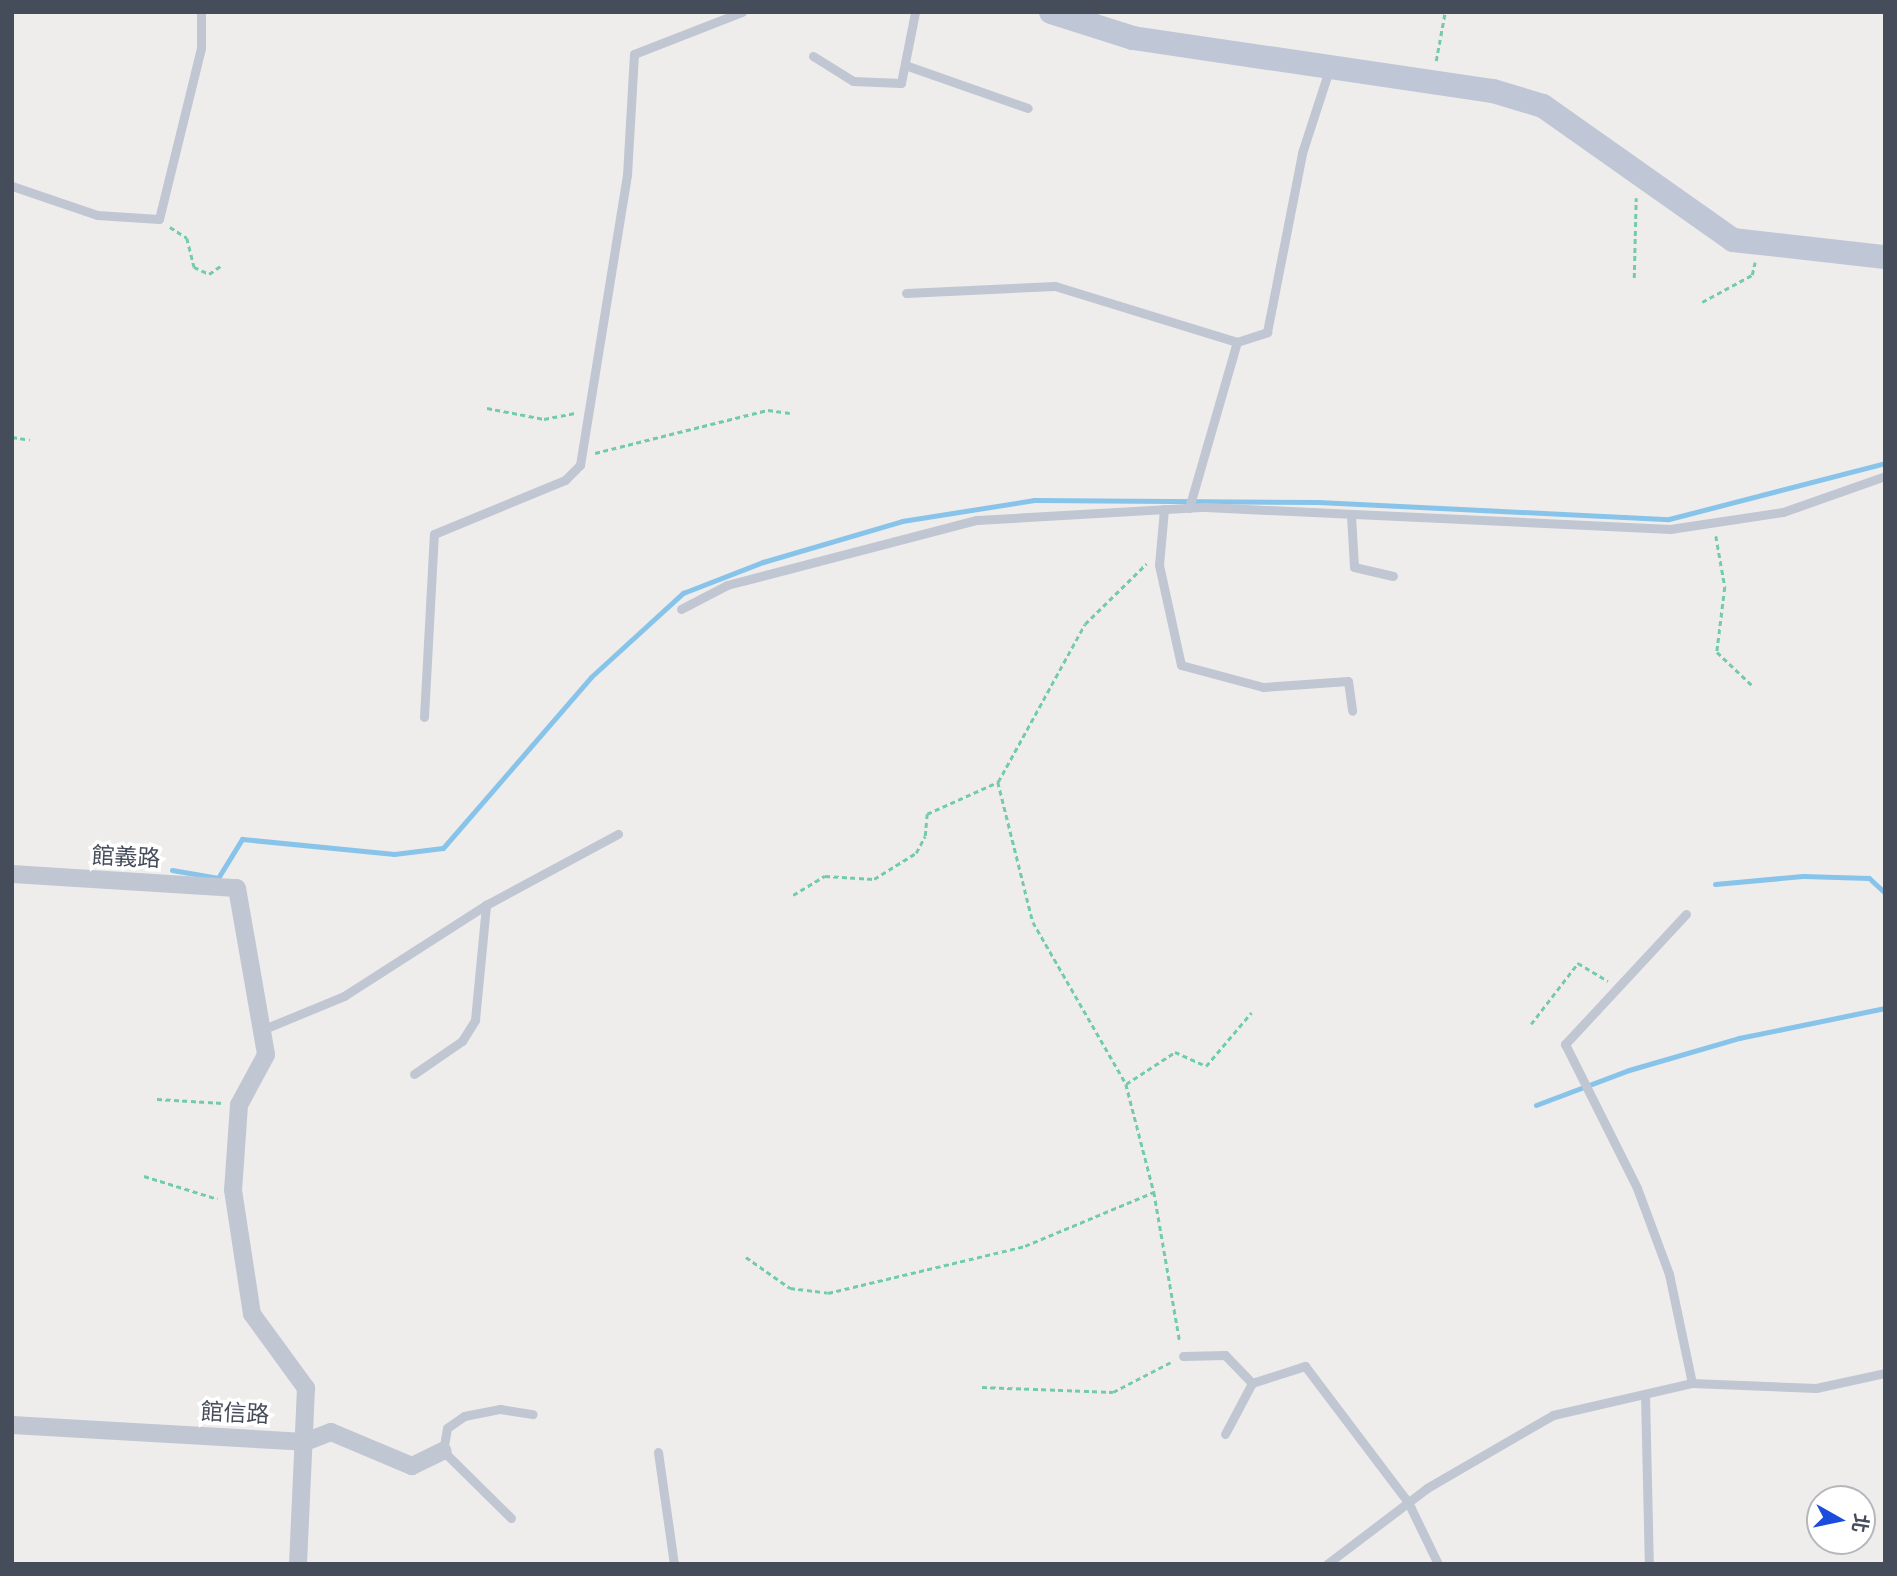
<!DOCTYPE html>
<html>
<head>
<meta charset="utf-8">
<style>
  body { margin:0 }
  #map { position:relative; width:1897px; height:1576px; overflow:hidden; background:#efedec; font-family:"Space Grotesk","Noto Sans TC",sans-serif }
  div>[style] { position:absolute }
  [style*='--x'] { left:calc(var(--x)*1px); top:calc(var(--y)*1px); width:calc(var(--w)*1px); rotate:calc(var(--a)*1deg) }
  .stream>* { height:5px; margin:-2.5px; padding:0 2.5px; transform-origin:2.5px; border-radius:2.5px; background:#88c4ea }
  .path>* { height:2.5px; margin-top:-1.25px; transform-origin:0; background:repeating-linear-gradient(90deg,#73cbaf 0 5px,transparent 0 8.5px) }
  .lane>* { height:9px; margin:-4.5px; padding:0 4.5px; transform-origin:4.5px; border-radius:4.5px; background:#c0c6d2 }
  .street>* { height:18px; margin:-9px; padding:0 9px; transform-origin:9px; border-radius:9px; background:#c0c6d2 }
  .secondary>* { height:24px; margin:-12px; padding:0 12px; transform-origin:12px; border-radius:12px; background:#bfc6d6 }
  span { translate:-50% -50%; white-space:nowrap; text-align:center; line-height:1.15; -webkit-text-stroke:7px #fff; paint-order:stroke }
  .street-label { font-size:23px; color:#454c5a }
  .frame { position:absolute; inset:0; border:14px solid #454c5a; pointer-events:none }
  .north { position:absolute; left:1806px; top:1485px; width:70px; height:70px; box-sizing:border-box; background:#fff; border:2px solid #b5b7bd; border-radius:50%; rotate:99deg; font-size:19px; font-weight:700; line-height:28px; text-align:center; color:#454c5a }
  .north::after { content:''; display:block; margin:auto; width:24px; height:32px; background:#1b4cdb; clip-path:polygon(50% 0,100% 100%,50% 72%,0 100%) }
</style>
</head>
<body>
<div id="map">
  <div class="stream">
    <i style="--x:172;--y:870;--w:47;--a:9.9"></i>
    <i style="--x:218;--y:878;--w:46;--a:-58.4"></i>
    <i style="--x:242;--y:839;--w:153;--a:5.6"></i>
    <i style="--x:394;--y:854;--w:49;--a:-7"></i>
    <i style="--x:443;--y:848;--w:226;--a:-49.1"></i>
    <i style="--x:591;--y:677;--w:125;--a:-42.4"></i>
    <i style="--x:683;--y:593;--w:86;--a:-21.2"></i>
    <i style="--x:763;--y:562;--w:145;--a:-16.4"></i>
    <i style="--x:902;--y:521;--w:134;--a:-9"></i>
    <i style="--x:1034;--y:500;--w:284;--a:0.4"></i>
    <i style="--x:1318;--y:502;--w:351;--a:2.8"></i>
    <i style="--x:1669;--y:519;--w:223;--a:-14.5"></i>
    <i style="--x:1715;--y:884;--w:88;--a:-5.2"></i>
    <i style="--x:1803;--y:876;--w:66;--a:1.7"></i>
    <i style="--x:1869;--y:878;--w:22;--a:43"></i>
    <i style="--x:1536;--y:1105;--w:99;--a:-20.6"></i>
    <i style="--x:1629;--y:1070;--w:115;--a:-16.2"></i>
    <i style="--x:1739;--y:1038;--w:149;--a:-11.6"></i>
  </div>
  <div class="path">
    <i style="--x:1436;--y:61;--w:50;--a:-79.6"></i>
    <i style="--x:170;--y:227;--w:20;--a:33"></i>
    <i style="--x:187;--y:238;--w:30;--a:76"></i>
    <i style="--x:194;--y:267;--w:17;--a:25"></i>
    <i style="--x:209;--y:274;--w:16;--a:-35"></i>
    <i style="--x:1634;--y:278;--w:80;--a:-88.6"></i>
    <i style="--x:1702;--y:302;--w:57;--a:-28.4"></i>
    <i style="--x:1752;--y:275;--w:13;--a:-77"></i>
    <i style="--x:487;--y:408;--w:58;--a:10.9"></i>
    <i style="--x:544;--y:419;--w:33;--a:-11"></i>
    <i style="--x:12;--y:437;--w:18;--a:9"></i>
    <i style="--x:595;--y:453;--w:178;--a:-14"></i>
    <i style="--x:768;--y:410;--w:22;--a:8"></i>
    <i style="--x:1716;--y:536;--w:52;--a:80"></i>
    <i style="--x:1725;--y:587;--w:65;--a:97"></i>
    <i style="--x:1717;--y:652;--w:50;--a:43.4"></i>
    <i style="--x:998;--y:782;--w:144;--a:76"></i>
    <i style="--x:1033;--y:922;--w:187;--a:60.1"></i>
    <i style="--x:1126;--y:1084;--w:112;--a:75.5"></i>
    <i style="--x:1154;--y:1192;--w:153;--a:80.2"></i>
    <i style="--x:793;--y:895;--w:37;--a:-31"></i>
    <i style="--x:825;--y:876;--w:49;--a:3.5"></i>
    <i style="--x:874;--y:879;--w:49;--a:-31.8"></i>
    <i style="--x:916;--y:853;--w:19;--a:-62"></i>
    <i style="--x:925;--y:836;--w:22;--a:-85"></i>
    <i style="--x:927;--y:814;--w:78;--a:-24.3"></i>
    <i style="--x:998;--y:782;--w:180;--a:-61.2"></i>
    <i style="--x:1085;--y:624;--w:86;--a:-44.5"></i>
    <i style="--x:1531;--y:1024;--w:77;--a:-52.4"></i>
    <i style="--x:1578;--y:963;--w:35;--a:31"></i>
    <i style="--x:1126;--y:1084;--w:59;--a:-33.1"></i>
    <i style="--x:1175;--y:1052;--w:34;--a:24"></i>
    <i style="--x:1206;--y:1066;--w:70;--a:-49.7"></i>
    <i style="--x:157;--y:1099;--w:66;--a:3.5"></i>
    <i style="--x:144;--y:1176;--w:77;--a:17.3"></i>
    <i style="--x:746;--y:1257;--w:54;--a:35.2"></i>
    <i style="--x:790;--y:1288;--w:38;--a:7"></i>
    <i style="--x:828;--y:1293;--w:203;--a:-13.4"></i>
    <i style="--x:1025;--y:1246;--w:140;--a:-22.7"></i>
    <i style="--x:982;--y:1387;--w:131;--a:2.2"></i>
    <i style="--x:1113;--y:1392;--w:68;--a:-27.3"></i>
  </div>
  <div class="lane">
    <i style="--x:813;--y:56;--w:47;--a:32"></i>
    <i style="--x:853;--y:81;--w:48;--a:2.4"></i>
    <i style="--x:901;--y:83;--w:72;--a:-78.8"></i>
    <i style="--x:905;--y:65;--w:130;--a:19.3"></i>
    <i style="--x:12;--y:186;--w:90;--a:18.8"></i>
    <i style="--x:97;--y:215;--w:62;--a:3.7"></i>
    <i style="--x:159;--y:219;--w:176;--a:-76.2"></i>
    <i style="--x:201;--y:48;--w:36;--a:-90"></i>
    <i style="--x:906;--y:293;--w:149;--a:-2.7"></i>
    <i style="--x:1055;--y:286;--w:190;--a:17.1"></i>
    <i style="--x:1189;--y:508;--w:173;--a:-73.9"></i>
    <i style="--x:1237;--y:342;--w:32;--a:-18"></i>
    <i style="--x:1267;--y:332;--w:182;--a:-78.9"></i>
    <i style="--x:1302;--y:153;--w:87;--a:-72"></i>
    <i style="--x:1164;--y:509;--w:56;--a:95.1"></i>
    <i style="--x:1159;--y:565;--w:102;--a:77.6"></i>
    <i style="--x:1181;--y:665;--w:85;--a:15"></i>
    <i style="--x:1263;--y:687;--w:85;--a:-4"></i>
    <i style="--x:1348;--y:681;--w:30;--a:82"></i>
    <i style="--x:1351;--y:516;--w:51;--a:86.6"></i>
    <i style="--x:1354;--y:567;--w:40;--a:13"></i>
    <i style="--x:681;--y:609;--w:52;--a:-27.6"></i>
    <i style="--x:727;--y:585;--w:258;--a:-14.6"></i>
    <i style="--x:977;--y:520;--w:228;--a:-3.3"></i>
    <i style="--x:1205;--y:507;--w:466;--a:2.7"></i>
    <i style="--x:1670;--y:529;--w:114;--a:-8.6"></i>
    <i style="--x:1783;--y:512;--w:108;--a:-19.4"></i>
    <i style="--x:424;--y:717;--w:183;--a:-86.9"></i>
    <i style="--x:434;--y:534;--w:142;--a:-22.4"></i>
    <i style="--x:565;--y:480;--w:21;--a:-45"></i>
    <i style="--x:580;--y:465;--w:294;--a:-80.8"></i>
    <i style="--x:627;--y:175;--w:121;--a:-86.7"></i>
    <i style="--x:634;--y:54;--w:116;--a:-21.3"></i>
    <i style="--x:1686;--y:914;--w:178;--a:132.9"></i>
    <i style="--x:1565;--y:1044;--w:161;--a:63.4"></i>
    <i style="--x:1637;--y:1188;--w:92;--a:69.6"></i>
    <i style="--x:1669;--y:1274;--w:111;--a:78.1"></i>
    <i style="--x:264;--y:1029;--w:87;--a:-22.4"></i>
    <i style="--x:344;--y:996;--w:169;--a:-32.7"></i>
    <i style="--x:486;--y:905;--w:150;--a:-28.3"></i>
    <i style="--x:414;--y:1074;--w:58;--a:-34.5"></i>
    <i style="--x:462;--y:1041;--w:25;--a:-58"></i>
    <i style="--x:475;--y:1020;--w:116;--a:-84.5"></i>
    <i style="--x:1183;--y:1356;--w:42;--a:-1.4"></i>
    <i style="--x:1225;--y:1355;--w:39;--a:46"></i>
    <i style="--x:1252;--y:1383;--w:56;--a:-17.8"></i>
    <i style="--x:1305;--y:1366;--w:171;--a:52.9"></i>
    <i style="--x:1408;--y:1502;--w:69;--a:64.2"></i>
    <i style="--x:1645;--y:1394;--w:170;--a:88.7"></i>
    <i style="--x:1225;--y:1434;--w:58;--a:-62.1"></i>
    <i style="--x:658;--y:1452;--w:113;--a:81.9"></i>
    <i style="--x:511;--y:1518;--w:95;--a:-135.4"></i>
    <i style="--x:443;--y:1451;--w:23;--a:-80"></i>
    <i style="--x:447;--y:1428;--w:21;--a:-35"></i>
    <i style="--x:464;--y:1416;--w:37;--a:-11"></i>
    <i style="--x:500;--y:1409;--w:33;--a:9"></i>
    <i style="--x:1327;--y:1564;--w:126;--a:-37.2"></i>
    <i style="--x:1427;--y:1488;--w:146;--a:-30.1"></i>
    <i style="--x:1553;--y:1415;--w:143;--a:-13"></i>
    <i style="--x:1692;--y:1383;--w:124;--a:2.3"></i>
    <i style="--x:1816;--y:1388;--w:71;--a:-12.3"></i>
  </div>
  <div class="street">
    <i style="--x:12;--y:874;--w:225;--a:3.6"></i>
    <i style="--x:237;--y:888;--w:169;--a:80.1"></i>
    <i style="--x:266;--y:1055;--w:57;--a:118.4"></i>
    <i style="--x:239;--y:1105;--w:85;--a:94"></i>
    <i style="--x:233;--y:1190;--w:125;--a:81.3"></i>
    <i style="--x:252;--y:1314;--w:92;--a:53.9"></i>
    <i style="--x:306;--y:1388;--w:176;--a:92.6"></i>
    <i style="--x:12;--y:1425;--w:293;--a:3.3"></i>
    <i style="--x:305;--y:1442;--w:28;--a:-21"></i>
    <i style="--x:331;--y:1432;--w:88;--a:22.8"></i>
    <i style="--x:412;--y:1466;--w:34;--a:-26"></i>
  </div>
  <div class="secondary">
    <i style="--x:1051;--y:12;--w:86;--a:17.6"></i>
    <i style="--x:1133;--y:38;--w:364;--a:8.4"></i>
    <i style="--x:1493;--y:91;--w:52;--a:16.7"></i>
    <i style="--x:1543;--y:106;--w:232;--a:35.2"></i>
    <i style="--x:1733;--y:240;--w:153;--a:6.4"></i>
  </div>
  <div class="street-label">
    <span style="left:126px;top:857px;rotate:3deg">館義路</span>
    <span style="left:235px;top:1413px;rotate:3deg">館信路</span>
  </div>
  <div class="frame"></div>
  <div class="north">北</div>
</div>
</body>
</html>
